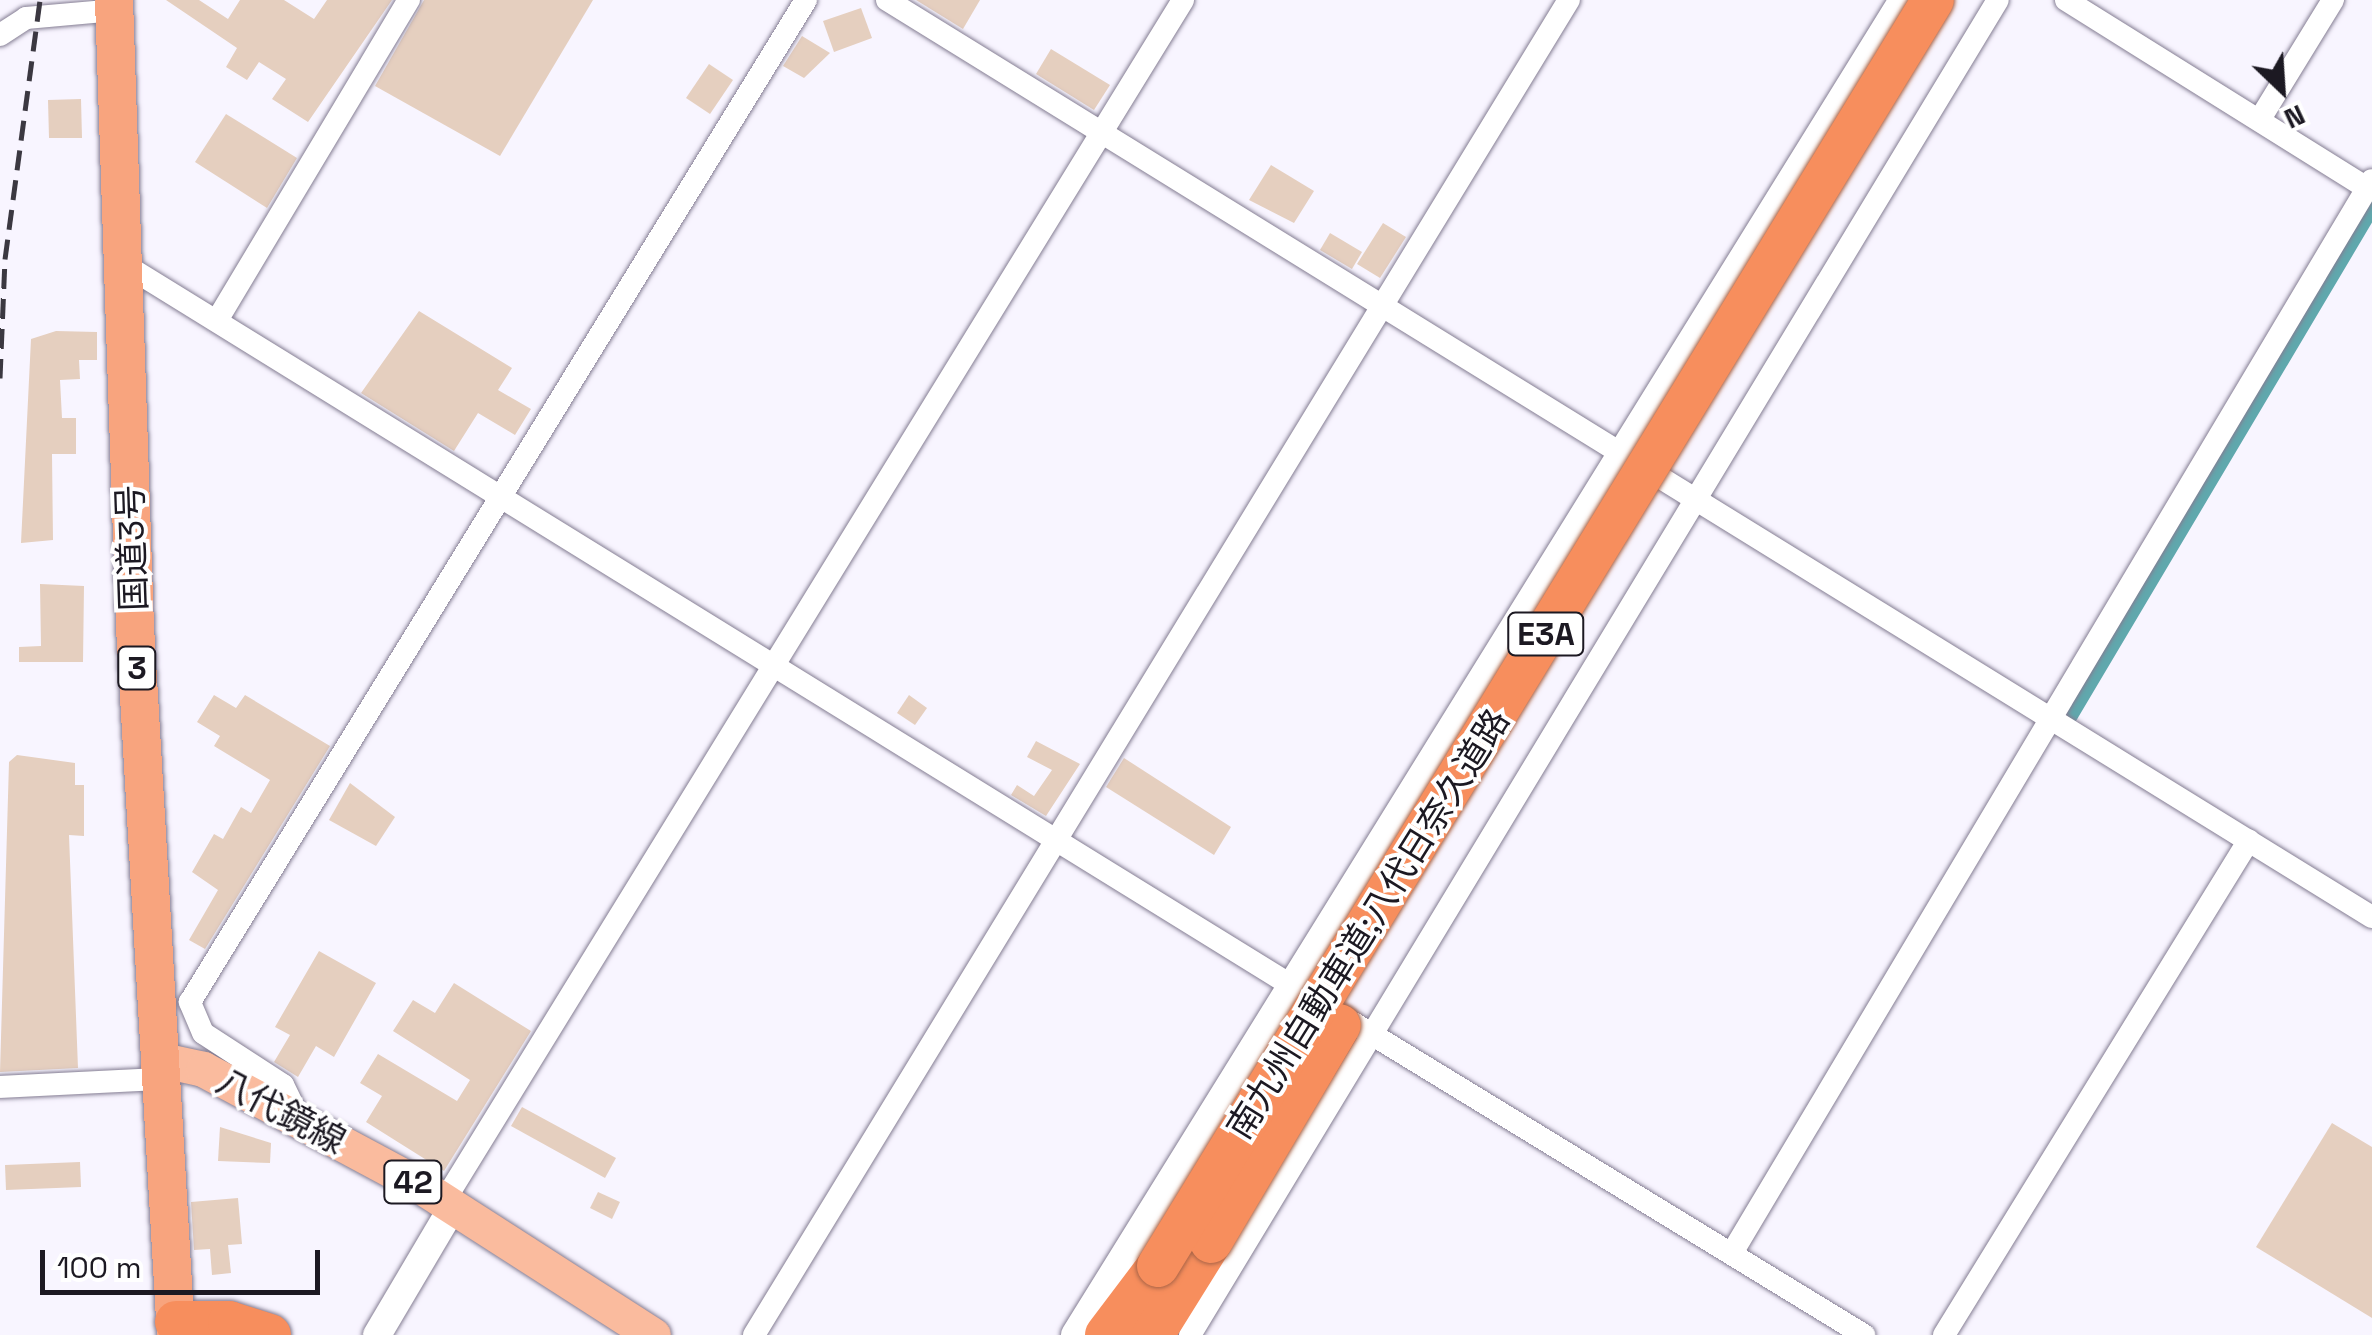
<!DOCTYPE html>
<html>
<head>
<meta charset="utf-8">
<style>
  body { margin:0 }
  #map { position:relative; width:2372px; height:1335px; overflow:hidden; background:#f8f5ff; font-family:"Space Grotesk","Noto Sans JP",sans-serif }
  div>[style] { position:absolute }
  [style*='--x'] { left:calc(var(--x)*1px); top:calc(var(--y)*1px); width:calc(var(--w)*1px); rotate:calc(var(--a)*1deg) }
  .canal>* { height:20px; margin:-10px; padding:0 10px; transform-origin:10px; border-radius:10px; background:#60a8ad }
  .building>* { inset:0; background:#e5cfbf }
  .roads { filter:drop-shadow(0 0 2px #847d93) drop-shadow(0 0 2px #847d93) }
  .minor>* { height:22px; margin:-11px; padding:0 11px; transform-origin:11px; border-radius:11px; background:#fff }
  .tertiary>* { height:28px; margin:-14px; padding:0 14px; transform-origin:14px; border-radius:14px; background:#fff }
  .primary>* { height:35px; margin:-17.5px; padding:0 17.5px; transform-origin:17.5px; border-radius:17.5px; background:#fabb9e }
  .trunk>* { height:38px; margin:-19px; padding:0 19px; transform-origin:19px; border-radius:19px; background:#f8a47e }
  .motorway>* { height:42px; margin:-21px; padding:0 21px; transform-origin:21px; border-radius:21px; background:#f78e5d }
  .rail>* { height:5px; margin-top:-2.5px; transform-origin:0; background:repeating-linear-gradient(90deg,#3b3841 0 20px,transparent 0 30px) }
  .bridges { filter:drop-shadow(0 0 2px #aa6548) drop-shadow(0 0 2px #aa6548) }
  .motorway-bridge>* { height:42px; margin:-21px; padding:0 21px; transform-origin:21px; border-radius:21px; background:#f78e5d }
  span { translate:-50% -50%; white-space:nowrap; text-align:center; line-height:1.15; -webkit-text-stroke:8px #fff; paint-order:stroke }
  .shield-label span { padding:2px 8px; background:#fff; border:2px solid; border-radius:8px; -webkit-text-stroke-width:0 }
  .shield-label { font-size:32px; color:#1c1922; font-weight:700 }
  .street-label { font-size:35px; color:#1c1922 }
  .north { position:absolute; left:2232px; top:40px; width:100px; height:100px; -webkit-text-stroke:8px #fff; paint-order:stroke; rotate:155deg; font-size:28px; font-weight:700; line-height:40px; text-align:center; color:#1c1922 }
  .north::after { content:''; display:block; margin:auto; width:35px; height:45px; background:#1c1922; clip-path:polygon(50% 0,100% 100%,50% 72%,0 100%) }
  .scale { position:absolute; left:40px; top:1250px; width:280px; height:45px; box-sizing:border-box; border:5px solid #1c1922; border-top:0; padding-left:12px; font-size:30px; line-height:35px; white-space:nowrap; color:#1c1922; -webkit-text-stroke:8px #fff; paint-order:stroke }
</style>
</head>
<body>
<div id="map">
  <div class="canal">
    <i style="--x:2068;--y:715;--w:595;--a:-59.3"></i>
  </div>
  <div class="building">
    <i style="clip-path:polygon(166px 0,199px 0,228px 19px,240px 0,284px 0,314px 19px,327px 0,392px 0,308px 122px,272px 99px,286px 79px,259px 62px,247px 80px,226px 67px,237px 48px)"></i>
    <i style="clip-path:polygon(424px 0,593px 0,500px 156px,375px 86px)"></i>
    <i style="clip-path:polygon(916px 0,980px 0,963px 29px)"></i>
    <i style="clip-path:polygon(861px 8px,872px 38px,834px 52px,823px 21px)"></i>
    <i style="clip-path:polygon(802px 36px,830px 53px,804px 78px,783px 66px)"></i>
    <i style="clip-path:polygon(1051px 49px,1110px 85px,1094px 110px,1036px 74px)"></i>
    <i style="clip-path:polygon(709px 64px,733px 80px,710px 114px,686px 98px)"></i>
    <i style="clip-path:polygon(81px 99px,82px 138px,49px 138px,48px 100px)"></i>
    <i style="clip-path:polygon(226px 114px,297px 158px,267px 208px,195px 162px)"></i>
    <i style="clip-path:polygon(1271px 165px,1314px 191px,1294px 223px,1249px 200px)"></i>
    <i style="clip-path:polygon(1383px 223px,1406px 237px,1380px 278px,1357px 264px)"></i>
    <i style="clip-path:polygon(1330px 233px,1362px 252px,1352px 269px,1320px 250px)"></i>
    <i style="clip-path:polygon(419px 311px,512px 368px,498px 390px,531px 409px,515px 435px,478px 413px,454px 451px,361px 393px)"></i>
    <i style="clip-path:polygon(56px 331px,97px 332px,97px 360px,79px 360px,80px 379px,60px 380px,62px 418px,76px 418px,76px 454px,52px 454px,53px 540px,21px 543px,31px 339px)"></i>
    <i style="clip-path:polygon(40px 584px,84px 586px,83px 662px,19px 662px,19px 647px,41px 646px)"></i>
    <i style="clip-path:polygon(214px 695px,236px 708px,245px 695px,330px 746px,205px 949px,189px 940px,218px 890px,192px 872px,214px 834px,223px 839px,241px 807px,251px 813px,270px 780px,214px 746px,220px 736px,197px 722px)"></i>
    <i style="clip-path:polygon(909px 695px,927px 708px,915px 725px,897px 713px)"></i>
    <i style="clip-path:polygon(1036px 741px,1080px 764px,1046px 816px,1011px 795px,1017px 785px,1034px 796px,1052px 770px,1027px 757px)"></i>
    <i style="clip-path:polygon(17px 755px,75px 763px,75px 785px,84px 785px,84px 836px,69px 835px,78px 1068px,0 1072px,9px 762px)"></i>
    <i style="clip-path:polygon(1124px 758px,1231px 827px,1214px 855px,1106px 787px)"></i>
    <i style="clip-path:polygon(350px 783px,395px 817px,376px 846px,329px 820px)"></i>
    <i style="clip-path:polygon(319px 951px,376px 983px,334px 1057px,316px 1046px,298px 1077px,274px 1062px,290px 1035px,275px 1027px)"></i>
    <i style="clip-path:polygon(454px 983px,531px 1031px,444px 1171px,366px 1122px,382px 1096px,360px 1083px,378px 1054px,457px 1101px,470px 1080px,393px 1031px,413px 1000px,435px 1013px)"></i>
    <i style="clip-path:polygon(522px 1107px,616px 1158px,605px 1178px,511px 1126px)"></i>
    <i style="clip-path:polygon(2332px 1123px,2372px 1147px,2372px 1318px,2256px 1247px)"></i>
    <i style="clip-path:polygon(220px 1127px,271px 1143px,270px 1163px,218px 1161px)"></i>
    <i style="clip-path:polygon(80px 1162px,81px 1187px,6px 1190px,5px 1165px)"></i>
    <i style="clip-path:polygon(598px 1192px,620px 1202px,612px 1219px,590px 1208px)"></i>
    <i style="clip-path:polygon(238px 1198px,242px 1244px,228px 1245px,231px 1273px,212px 1275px,210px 1249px,194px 1250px,191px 1202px)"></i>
  </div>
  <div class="roads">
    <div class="minor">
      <i style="--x:887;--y:0;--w:1745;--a:31.7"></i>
      <i style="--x:2066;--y:0;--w:355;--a:32"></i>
      <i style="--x:0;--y:35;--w:31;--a:-33"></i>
      <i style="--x:26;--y:18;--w:89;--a:-5.1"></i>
      <i style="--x:2260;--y:119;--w:140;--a:-58.5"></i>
      <i style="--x:122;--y:263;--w:1391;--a:31.71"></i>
      <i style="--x:219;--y:317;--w:370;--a:-59.1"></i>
      <i style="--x:1337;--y:1013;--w:618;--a:31.43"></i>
      <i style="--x:0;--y:1087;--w:158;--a:-2.9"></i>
      <i style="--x:301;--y:1122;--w:41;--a:-115.9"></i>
      <i style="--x:283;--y:1085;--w:95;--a:-147"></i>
      <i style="--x:203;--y:1033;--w:34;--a:-113"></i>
      <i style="--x:190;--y:1002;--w:1176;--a:-58.42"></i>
      <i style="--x:452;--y:1208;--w:18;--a:-93"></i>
      <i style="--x:451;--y:1190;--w:1397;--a:-58.4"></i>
      <i style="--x:1732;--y:1253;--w:1249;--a:-59.19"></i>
      <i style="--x:754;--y:1335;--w:1564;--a:-58.6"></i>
      <i style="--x:1190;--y:1335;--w:1560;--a:-58.82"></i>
      <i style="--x:1944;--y:1335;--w:581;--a:-58.36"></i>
    </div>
    <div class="tertiary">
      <i style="--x:377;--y:1335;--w:147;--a:-59.4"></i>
      <i style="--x:1075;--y:1335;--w:1571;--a:-58.19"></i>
    </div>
    <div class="primary">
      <i style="--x:158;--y:1059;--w:46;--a:12.5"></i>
      <i style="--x:203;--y:1069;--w:245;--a:28.2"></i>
      <i style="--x:419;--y:1185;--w:278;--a:32.7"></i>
    </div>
    <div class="trunk">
      <i style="--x:114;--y:0;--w:627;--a:88.08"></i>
      <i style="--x:135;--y:627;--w:709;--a:86.69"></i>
    </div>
    <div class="motorway">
      <i style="--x:176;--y:1322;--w:53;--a:0"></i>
      <i style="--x:229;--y:1322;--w:43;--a:17.6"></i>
      <i style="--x:1106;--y:1335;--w:86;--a:-53"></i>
      <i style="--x:1153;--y:1335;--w:110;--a:-58.1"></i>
    </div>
  </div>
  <div class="rail">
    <i style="--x:0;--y:378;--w:119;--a:-87.6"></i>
    <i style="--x:5;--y:259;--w:261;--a:-82.3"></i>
  </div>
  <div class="bridges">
    <div class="motorway-bridge">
      <i style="--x:1211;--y:1242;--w:252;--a:-59.3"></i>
      <i style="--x:1158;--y:1266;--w:1484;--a:-58.53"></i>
    </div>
  </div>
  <div class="shield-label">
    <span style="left:1546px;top:634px">E3A</span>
    <span style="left:137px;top:668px">3</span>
    <span style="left:413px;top:1182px">42</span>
  </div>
  <div class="street-label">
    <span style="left:132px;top:548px;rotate:-92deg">国道3号</span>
    <span style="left:1368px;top:924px;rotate:-58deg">南九州自動車道;八代日奈久道路</span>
    <span style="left:281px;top:1111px;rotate:28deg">八代鏡線</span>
  </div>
  <div class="north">N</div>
  <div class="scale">100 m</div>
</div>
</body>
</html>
